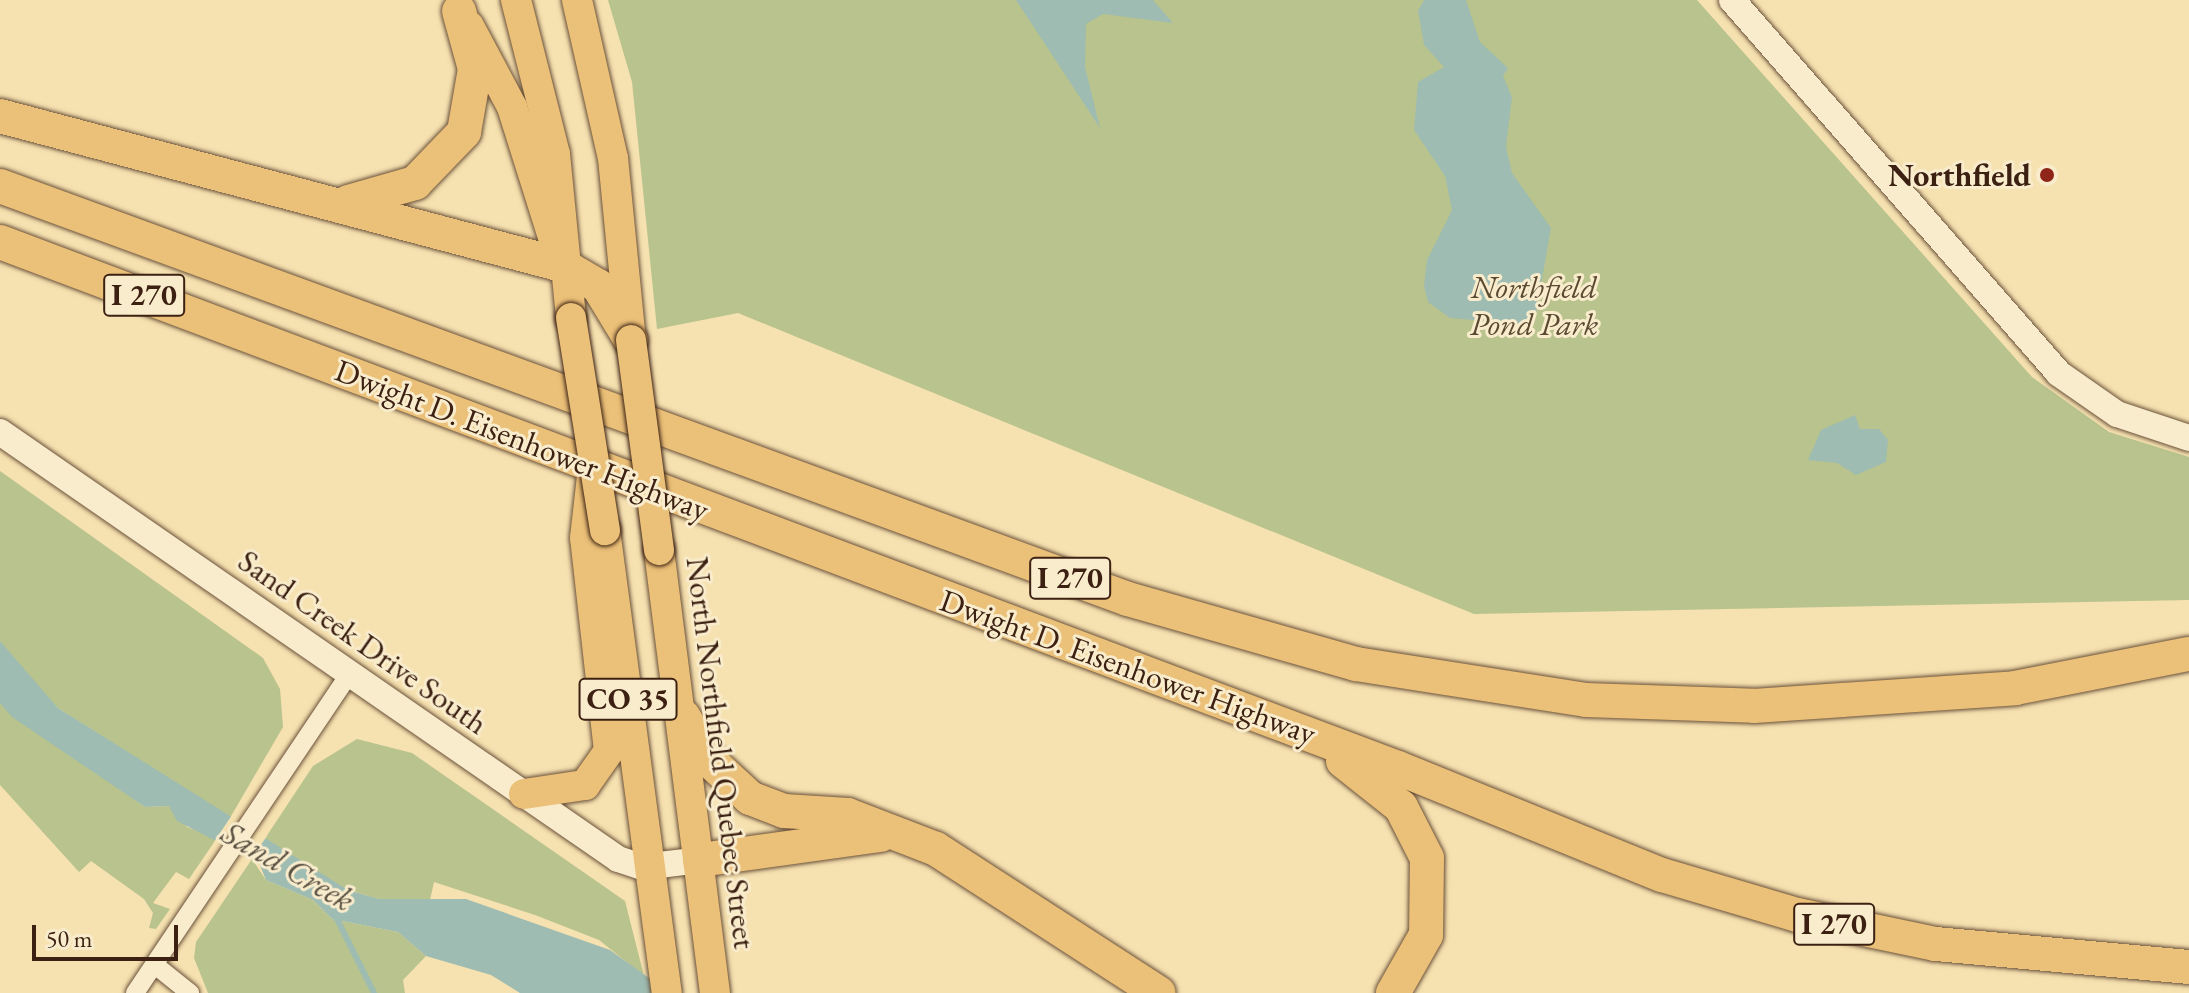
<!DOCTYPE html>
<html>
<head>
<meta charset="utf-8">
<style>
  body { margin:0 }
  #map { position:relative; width:2189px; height:993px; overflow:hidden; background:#f6e1b0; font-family:"EB Garamond",serif }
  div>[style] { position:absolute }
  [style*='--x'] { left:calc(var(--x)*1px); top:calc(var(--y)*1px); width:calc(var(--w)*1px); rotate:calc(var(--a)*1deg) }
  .green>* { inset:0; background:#b9c38d }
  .water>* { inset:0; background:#9ebcb1 }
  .pier>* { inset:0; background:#f6e1b0 }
  .stream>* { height:6px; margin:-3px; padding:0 3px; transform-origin:3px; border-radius:3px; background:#9ebcb1 }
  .roads { filter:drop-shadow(0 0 2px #6a513a) drop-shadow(0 0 2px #6a513a) }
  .street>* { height:18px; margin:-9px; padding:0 9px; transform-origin:9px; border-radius:9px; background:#f9eccc }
  .secondary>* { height:26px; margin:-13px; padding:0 13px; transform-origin:13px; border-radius:13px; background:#f9eccc }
  .primary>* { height:30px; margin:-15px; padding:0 15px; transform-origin:15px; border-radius:15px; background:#ebc078 }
  .highway>* { height:34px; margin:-17px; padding:0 17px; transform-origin:17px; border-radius:17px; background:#ebc078 }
  .bridges { filter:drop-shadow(0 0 2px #3c2113) drop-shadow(0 0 2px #3c2113) }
  .primary-bridge>* { height:30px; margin:-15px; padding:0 15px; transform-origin:15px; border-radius:15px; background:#ebc078 }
  .dots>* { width:22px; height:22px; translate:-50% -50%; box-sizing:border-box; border:4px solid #f9eccc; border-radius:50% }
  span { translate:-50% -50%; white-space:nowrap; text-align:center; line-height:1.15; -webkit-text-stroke:6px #f9eccc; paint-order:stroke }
  .shield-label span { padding:2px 6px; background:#f9eccc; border:2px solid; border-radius:6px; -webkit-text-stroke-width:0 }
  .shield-label { font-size:30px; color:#3c2113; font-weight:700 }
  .poi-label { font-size:32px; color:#3c2113; font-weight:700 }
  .right { translate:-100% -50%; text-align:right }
  .park-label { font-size:32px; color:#5b4a32; font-style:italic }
  .street-label { font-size:32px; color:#3c2113 }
  .water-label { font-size:34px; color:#595042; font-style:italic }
  .scale { position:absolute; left:32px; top:925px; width:146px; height:36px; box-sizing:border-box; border:4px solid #3c2113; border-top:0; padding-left:10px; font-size:24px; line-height:28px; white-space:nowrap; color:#3c2113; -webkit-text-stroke:6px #f9eccc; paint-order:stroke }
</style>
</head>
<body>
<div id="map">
  <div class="green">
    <i style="clip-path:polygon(608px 0,1697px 0,2032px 377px,2109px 432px,2189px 457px,2189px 600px,1474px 614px,738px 313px,657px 329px,632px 82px)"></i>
    <i style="clip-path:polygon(0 471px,263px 658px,280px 689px,283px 727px,230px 818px,58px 708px,10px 658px,0 641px)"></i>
    <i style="clip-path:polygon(0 703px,145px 807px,169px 806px,187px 827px,217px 838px,189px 879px,176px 872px,153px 903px,170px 909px,156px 929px,149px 928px,153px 913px,144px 899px,91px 861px,79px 872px,0 785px)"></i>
    <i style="clip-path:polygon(357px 739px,412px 753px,625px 901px,644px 976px,599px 940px,535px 915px,434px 882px,430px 900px,379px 899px,348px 890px,264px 840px,313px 766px)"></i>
    <i style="clip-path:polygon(252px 859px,266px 880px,313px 900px,332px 919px,398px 932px,426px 956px,403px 980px,405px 993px,208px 993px,194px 958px,196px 942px)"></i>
  </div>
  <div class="water">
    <i style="clip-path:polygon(1016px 0,1153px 0,1173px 23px,1103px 14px,1086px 24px,1085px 67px,1100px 128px)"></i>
    <i style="clip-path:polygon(1466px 0,1480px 42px,1508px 68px,1503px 76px,1512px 97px,1506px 147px,1512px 173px,1551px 228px,1536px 313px,1518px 324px,1450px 318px,1428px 302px,1424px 286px,1427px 260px,1452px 210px,1445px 176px,1414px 130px,1418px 82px,1444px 67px,1424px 45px,1418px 11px,1424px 0)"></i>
    <i style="clip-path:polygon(1855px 415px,1860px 429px,1879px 429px,1888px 440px,1886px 462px,1856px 475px,1837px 463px,1808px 460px,1821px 430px)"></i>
    <i style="clip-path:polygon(0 641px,58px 708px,348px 890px,379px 899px,466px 899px,610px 950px,670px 993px,520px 993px,491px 975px,426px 956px,398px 932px,332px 919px,313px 900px,266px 880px,259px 863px,177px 821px,169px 806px,145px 807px,12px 717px,0 703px)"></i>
  </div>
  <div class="pier">
    <i style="clip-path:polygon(232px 815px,267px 836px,249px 862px,214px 842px)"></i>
  </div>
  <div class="stream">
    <i style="--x:335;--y:915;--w:87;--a:63.4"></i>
  </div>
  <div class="roads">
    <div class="street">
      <i style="--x:155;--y:965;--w:45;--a:38.7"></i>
      <i style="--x:135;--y:993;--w:383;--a:-56.1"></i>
    </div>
    <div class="secondary">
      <i style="--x:1732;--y:0;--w:495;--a:48.8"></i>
      <i style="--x:2058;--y:373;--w:72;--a:34.8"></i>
      <i style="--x:2117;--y:414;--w:76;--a:18.4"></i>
      <i style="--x:0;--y:432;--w:751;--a:34.64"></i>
      <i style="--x:618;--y:859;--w:26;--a:18"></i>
      <i style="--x:643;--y:867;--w:57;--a:-7"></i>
    </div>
    <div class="primary">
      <i style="--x:516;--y:0;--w:159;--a:75.8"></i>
      <i style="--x:555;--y:154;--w:165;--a:84.4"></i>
      <i style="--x:577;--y:0;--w:162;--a:77.2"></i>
      <i style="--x:613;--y:158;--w:183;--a:84.4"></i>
      <i style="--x:469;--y:26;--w:92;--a:62"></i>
      <i style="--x:512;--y:107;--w:159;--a:72.5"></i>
      <i style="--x:605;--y:530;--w:467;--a:82.4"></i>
      <i style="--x:659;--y:550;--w:447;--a:82.8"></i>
      <i style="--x:524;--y:794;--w:62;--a:-8.4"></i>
      <i style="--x:585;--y:785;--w:42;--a:-54.8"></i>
      <i style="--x:609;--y:751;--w:214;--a:-96.4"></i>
      <i style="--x:585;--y:538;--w:61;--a:-83.5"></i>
    </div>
    <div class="highway">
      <i style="--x:0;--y:116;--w:581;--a:14.85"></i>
      <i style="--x:562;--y:265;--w:42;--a:30.3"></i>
      <i style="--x:598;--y:286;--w:63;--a:58.6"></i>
      <i style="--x:0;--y:186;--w:1201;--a:20.11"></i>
      <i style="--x:1128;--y:599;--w:237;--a:15.9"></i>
      <i style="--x:1356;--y:664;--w:233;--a:8.9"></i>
      <i style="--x:1586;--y:700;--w:168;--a:2"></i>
      <i style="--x:1754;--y:706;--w:262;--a:-3.9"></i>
      <i style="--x:2015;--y:688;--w:177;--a:-11.1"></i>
      <i style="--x:348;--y:202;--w:70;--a:-15.8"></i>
      <i style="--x:415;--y:183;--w:71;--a:-46.1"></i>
      <i style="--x:464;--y:132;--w:64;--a:-80.1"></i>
      <i style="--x:475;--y:69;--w:60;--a:-105.4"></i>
      <i style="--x:0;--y:242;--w:1494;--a:20.62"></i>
      <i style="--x:1398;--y:768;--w:285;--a:22.1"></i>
      <i style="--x:1662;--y:875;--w:141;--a:16.5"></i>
      <i style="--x:1797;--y:915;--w:142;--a:11.8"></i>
      <i style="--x:1936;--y:944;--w:254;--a:5.2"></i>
      <i style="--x:683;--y:716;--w:51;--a:59.4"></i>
      <i style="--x:709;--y:760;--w:56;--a:42.8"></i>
      <i style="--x:750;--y:798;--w:36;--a:21"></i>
      <i style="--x:784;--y:811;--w:64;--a:3.6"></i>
      <i style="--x:848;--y:815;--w:94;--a:21.1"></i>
      <i style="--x:936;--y:849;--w:265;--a:32.9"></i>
      <i style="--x:1343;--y:761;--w:74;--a:38.4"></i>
      <i style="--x:1401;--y:807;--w:57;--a:63"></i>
      <i style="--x:1427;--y:858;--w:77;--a:90.7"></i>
      <i style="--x:1426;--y:935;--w:67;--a:119.6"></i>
      <i style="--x:700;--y:860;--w:182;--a:-7.9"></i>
    </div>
  </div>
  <div class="bridges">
    <div class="primary-bridge">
      <i style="--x:571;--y:318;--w:215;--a:80.9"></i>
      <i style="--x:631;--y:340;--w:212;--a:82.4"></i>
    </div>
  </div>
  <div class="dots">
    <i style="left:2047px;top:175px;background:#8f2418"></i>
  </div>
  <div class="shield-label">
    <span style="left:144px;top:295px">I 270</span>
    <span style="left:1070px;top:578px">I 270</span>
    <span style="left:628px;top:699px">CO 35</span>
    <span style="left:1834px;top:924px">I 270</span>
  </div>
  <div class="poi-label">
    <span class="right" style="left:2031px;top:175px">Northfield</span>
  </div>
  <div class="park-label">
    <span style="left:1534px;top:306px">Northfield<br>Pond Park</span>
  </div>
  <div class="street-label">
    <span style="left:522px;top:440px;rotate:21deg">Dwight D. Eisenhower Highway</span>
    <span style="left:363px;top:642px;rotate:35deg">Sand Creek Drive South</span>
    <span style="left:1128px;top:667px;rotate:20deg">Dwight D. Eisenhower Highway</span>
    <span style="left:721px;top:753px;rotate:83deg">North Northfield Quebec Street</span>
  </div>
  <div class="water-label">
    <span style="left:288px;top:866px;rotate:30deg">Sand Creek</span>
  </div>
  <div class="scale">50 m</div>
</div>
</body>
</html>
